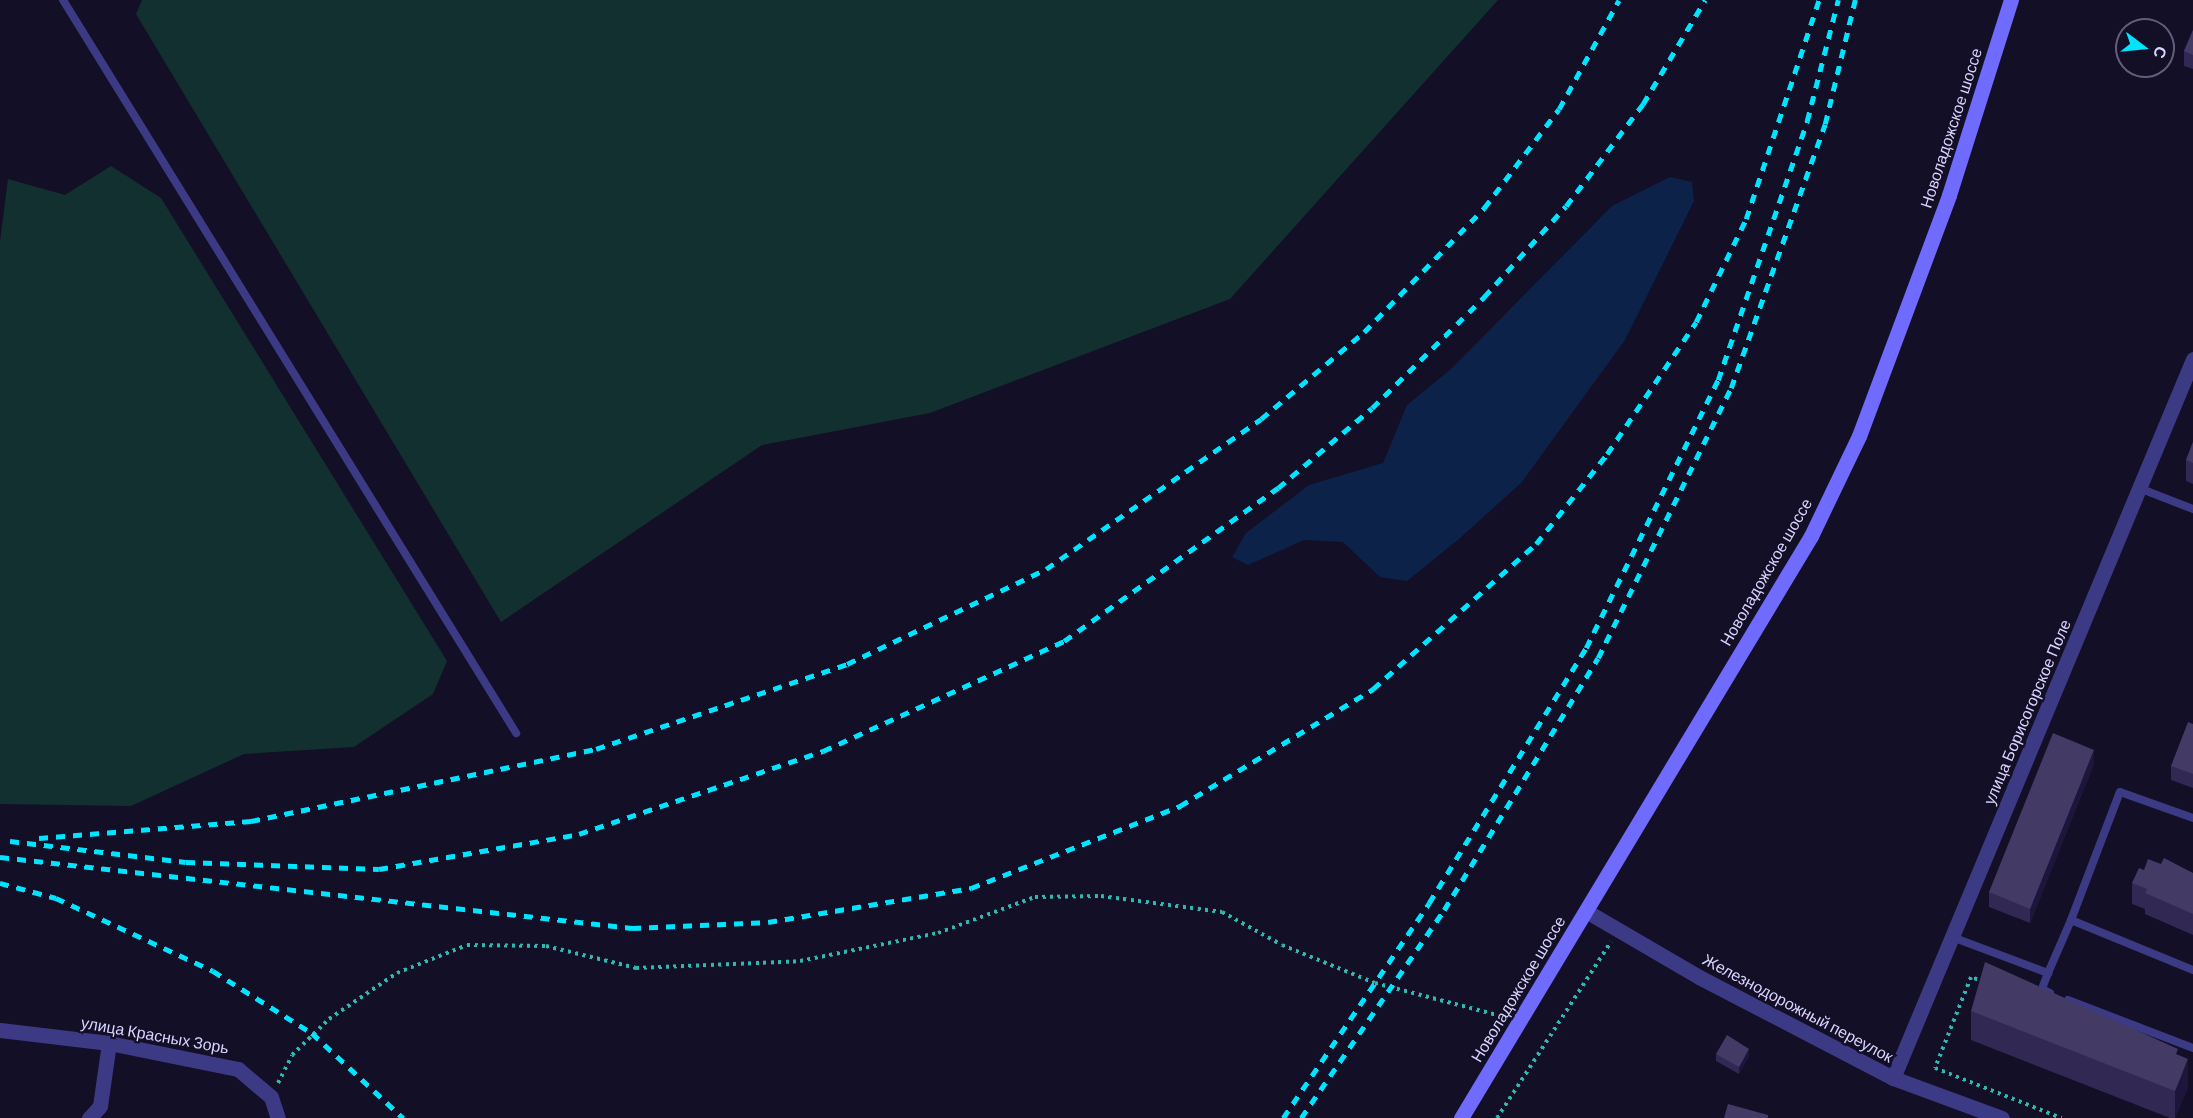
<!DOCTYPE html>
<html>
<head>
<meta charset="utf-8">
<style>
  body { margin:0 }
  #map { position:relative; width:2193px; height:1118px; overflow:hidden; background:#130f26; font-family:Barlow,sans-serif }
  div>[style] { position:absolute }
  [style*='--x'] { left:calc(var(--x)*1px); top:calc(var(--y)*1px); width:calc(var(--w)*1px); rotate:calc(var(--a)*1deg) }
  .green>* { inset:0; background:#12302f }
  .water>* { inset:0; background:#0c2248 }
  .path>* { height:4px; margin-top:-2px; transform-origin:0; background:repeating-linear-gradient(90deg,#2fb8b0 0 3px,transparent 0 7.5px) }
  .lane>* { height:8px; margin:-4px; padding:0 4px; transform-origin:4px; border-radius:4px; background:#3d3a85 }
  .street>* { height:15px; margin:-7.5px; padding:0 7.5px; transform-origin:7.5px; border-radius:7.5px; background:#3d3a85 }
  .secondary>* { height:15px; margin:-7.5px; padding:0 7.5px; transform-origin:7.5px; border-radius:7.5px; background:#6f6bff }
  .rail>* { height:4.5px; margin-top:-2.25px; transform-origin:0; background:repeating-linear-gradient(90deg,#00e5ff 0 9px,transparent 0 17px) }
  .wall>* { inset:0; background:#312854 }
  .shaded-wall>* { inset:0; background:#1d163a }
  .building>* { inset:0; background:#433a66 }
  span { translate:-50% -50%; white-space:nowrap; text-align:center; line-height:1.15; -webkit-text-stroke:4.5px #130f26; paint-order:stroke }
  .street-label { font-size:16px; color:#d9d4ff }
  .north { position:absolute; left:2115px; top:18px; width:60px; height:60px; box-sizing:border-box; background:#130f26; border:2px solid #625e7d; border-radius:50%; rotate:106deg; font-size:16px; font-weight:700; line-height:24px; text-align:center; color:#d9d4ff }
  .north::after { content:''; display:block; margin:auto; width:21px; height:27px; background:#00e5ff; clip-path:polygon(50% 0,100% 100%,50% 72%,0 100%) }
</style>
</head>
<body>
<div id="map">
  <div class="green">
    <i style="clip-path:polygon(142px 0,1498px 0,1230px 299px,930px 413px,762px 445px,501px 622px,136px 14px)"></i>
    <i style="clip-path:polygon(111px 166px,161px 198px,447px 661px,433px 694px,354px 747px,244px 754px,131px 806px,0 804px,0 241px,8px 179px,65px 195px)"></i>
  </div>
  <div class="water">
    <i style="clip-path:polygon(1670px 177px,1692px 182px,1694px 201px,1625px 340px,1521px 483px,1459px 539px,1407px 581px,1380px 577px,1343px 542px,1304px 540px,1248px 565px,1232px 557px,1246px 533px,1309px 485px,1383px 463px,1407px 405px,1451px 369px,1612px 206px)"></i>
  </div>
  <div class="path">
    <i style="--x:1984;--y:982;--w:14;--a:-159"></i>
    <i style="--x:1971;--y:977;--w:98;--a:111.6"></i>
    <i style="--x:1935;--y:1068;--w:136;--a:21.6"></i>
    <i style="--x:278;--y:1083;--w:31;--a:-63"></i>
    <i style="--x:292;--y:1055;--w:52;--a:-44.2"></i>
    <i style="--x:329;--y:1019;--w:82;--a:-34.1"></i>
    <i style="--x:397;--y:973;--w:75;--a:-21.8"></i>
    <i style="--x:467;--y:945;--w:79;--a:0.7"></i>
    <i style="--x:546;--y:946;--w:93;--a:13.7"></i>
    <i style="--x:636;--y:968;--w:164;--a:-2.4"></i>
    <i style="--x:800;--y:961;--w:141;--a:-11.5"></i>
    <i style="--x:938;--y:933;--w:103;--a:-20.4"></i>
    <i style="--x:1035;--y:897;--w:66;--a:-0.9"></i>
    <i style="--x:1101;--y:896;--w:122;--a:7.5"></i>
    <i style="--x:1222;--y:912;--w:68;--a:28.8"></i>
    <i style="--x:1282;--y:945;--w:100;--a:22.2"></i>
    <i style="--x:1375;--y:983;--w:134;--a:14.7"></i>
    <i style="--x:1497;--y:1118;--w:210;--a:-57.1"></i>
  </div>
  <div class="lane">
    <i style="--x:63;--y:0;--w:862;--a:58.28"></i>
    <i style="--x:2139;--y:488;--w:58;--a:21.3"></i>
    <i style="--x:2071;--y:920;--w:137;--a:-69.1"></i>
    <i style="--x:2120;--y:792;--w:77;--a:19.6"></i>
    <i style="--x:1952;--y:937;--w:103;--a:20.6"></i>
    <i style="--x:2048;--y:973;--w:58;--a:-66.5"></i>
    <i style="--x:2071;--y:920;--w:132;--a:22.3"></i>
    <i style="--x:2048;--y:973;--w:17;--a:111"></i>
    <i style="--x:2042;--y:989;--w:9;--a:27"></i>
    <i style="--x:2068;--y:1000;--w:134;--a:21"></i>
  </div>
  <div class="street">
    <i style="--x:1586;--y:911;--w:131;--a:30.3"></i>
    <i style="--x:1699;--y:977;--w:219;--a:27.5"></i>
    <i style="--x:1893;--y:1078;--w:116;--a:20.2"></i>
    <i style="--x:0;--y:1030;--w:110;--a:6.8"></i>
    <i style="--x:109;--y:1043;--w:132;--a:11.4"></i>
    <i style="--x:238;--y:1069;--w:43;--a:40.3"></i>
    <i style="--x:271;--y:1097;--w:22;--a:72"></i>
    <i style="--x:1893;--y:1078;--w:779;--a:-67.35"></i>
    <i style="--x:89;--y:1118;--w:16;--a:-47"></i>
    <i style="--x:100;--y:1106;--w:64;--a:-81.9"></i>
  </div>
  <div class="secondary">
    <i style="--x:1461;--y:1118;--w:679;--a:-58.98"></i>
    <i style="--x:1811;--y:536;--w:111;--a:-64.4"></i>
    <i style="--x:1859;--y:436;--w:257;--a:-69.5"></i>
    <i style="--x:1949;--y:195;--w:205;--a:-72.4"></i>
  </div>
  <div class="rail">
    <i style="--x:39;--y:838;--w:213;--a:-4.6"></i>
    <i style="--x:251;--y:821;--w:352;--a:-11.8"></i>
    <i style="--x:596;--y:749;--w:265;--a:-18.7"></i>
    <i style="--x:847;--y:664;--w:221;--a:-25.5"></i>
    <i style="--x:1046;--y:569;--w:262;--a:-34.9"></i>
    <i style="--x:1261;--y:419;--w:135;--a:-40.2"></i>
    <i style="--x:1364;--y:332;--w:173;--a:-45.9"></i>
    <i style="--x:1484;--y:208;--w:124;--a:-52.9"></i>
    <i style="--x:1559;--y:109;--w:124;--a:-61.2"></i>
    <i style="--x:10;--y:841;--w:177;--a:6.8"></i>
    <i style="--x:186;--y:862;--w:193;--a:2.1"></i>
    <i style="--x:379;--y:869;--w:203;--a:-9.9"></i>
    <i style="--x:579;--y:834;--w:258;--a:-18.8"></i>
    <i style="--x:823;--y:751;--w:265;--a:-24.5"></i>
    <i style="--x:1064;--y:641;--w:263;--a:-35.6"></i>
    <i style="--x:1278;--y:488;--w:123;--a:-40.4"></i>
    <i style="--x:1372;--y:408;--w:158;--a:-44.7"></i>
    <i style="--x:1484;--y:297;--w:122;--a:-48"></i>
    <i style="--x:1566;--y:206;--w:128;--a:-53"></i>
    <i style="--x:1643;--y:104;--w:121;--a:-59.2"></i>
    <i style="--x:0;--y:857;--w:636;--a:6.41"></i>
    <i style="--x:632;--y:928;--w:136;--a:-2.5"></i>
    <i style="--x:768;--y:922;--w:206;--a:-9.5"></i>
    <i style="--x:971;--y:888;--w:225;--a:-21.4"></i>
    <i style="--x:1180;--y:806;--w:226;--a:-31.2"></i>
    <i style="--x:1373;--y:689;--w:218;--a:-41.7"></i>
    <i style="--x:1536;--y:544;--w:115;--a:-51.7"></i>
    <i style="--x:1607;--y:454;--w:159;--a:-56"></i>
    <i style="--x:1696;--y:322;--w:114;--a:-64.1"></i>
    <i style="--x:1746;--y:219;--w:231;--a:-71.6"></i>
    <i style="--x:0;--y:883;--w:58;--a:15"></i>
    <i style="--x:56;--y:898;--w:173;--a:24.9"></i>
    <i style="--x:213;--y:971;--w:117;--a:32.1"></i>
    <i style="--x:312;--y:1033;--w:125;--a:43"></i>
    <i style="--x:1283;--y:1118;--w:260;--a:-55.8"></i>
    <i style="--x:1429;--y:903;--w:299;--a:-58.4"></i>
    <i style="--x:1586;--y:648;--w:299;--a:-63.8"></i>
    <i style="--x:1718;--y:380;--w:274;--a:-71"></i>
    <i style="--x:1807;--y:121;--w:125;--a:-75.6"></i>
    <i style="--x:1301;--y:1118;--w:252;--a:-55.5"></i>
    <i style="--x:1444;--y:910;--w:295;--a:-58.6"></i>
    <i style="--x:1598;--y:658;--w:301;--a:-63.8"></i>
    <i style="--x:1731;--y:388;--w:280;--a:-70.4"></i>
    <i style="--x:1825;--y:124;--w:128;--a:-76.4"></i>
  </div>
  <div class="wall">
    <i style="clip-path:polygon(2193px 30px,2193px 69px,2184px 66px,2184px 51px)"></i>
    <i style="clip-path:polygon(2193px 442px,2193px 484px,2186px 481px,2186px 460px)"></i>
    <i style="clip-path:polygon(2193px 724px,2193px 788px,2171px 780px,2171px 766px)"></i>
    <i style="clip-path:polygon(2094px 764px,2030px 923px,1989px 907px,1989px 892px)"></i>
    <i style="clip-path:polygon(2161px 864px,2193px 873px,2193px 935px,2145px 914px,2145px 909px,2132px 904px,2132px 883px,2144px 870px)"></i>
    <i style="clip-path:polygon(1971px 1011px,2178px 1055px,2188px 1087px,2175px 1118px,2170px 1118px,1971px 1040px)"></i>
    <i style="clip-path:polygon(1716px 1054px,1749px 1056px,1739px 1074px,1716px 1061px)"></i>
  </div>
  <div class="shaded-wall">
    <i style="clip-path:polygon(2094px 750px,2094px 764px,2030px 923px,2030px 909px)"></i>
    <i style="clip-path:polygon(1749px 1049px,1749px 1056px,1739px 1074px,1739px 1067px)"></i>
    <i style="clip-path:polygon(2188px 1059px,2188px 1087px,2175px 1118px,2175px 1091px)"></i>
  </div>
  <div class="building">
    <i style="clip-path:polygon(2193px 30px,2193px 55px,2184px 51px)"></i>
    <i style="clip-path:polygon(2193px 442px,2193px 463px,2186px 460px)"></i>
    <i style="clip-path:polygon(2188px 722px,2193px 724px,2193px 774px,2171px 766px)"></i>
    <i style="clip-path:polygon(2053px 733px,2094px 750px,2030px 909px,1989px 892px)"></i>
    <i style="clip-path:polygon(2164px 858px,2193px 873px,2193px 914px,2145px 893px,2147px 889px,2132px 883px,2139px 868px,2144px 870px,2148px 859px,2161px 864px)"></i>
    <i style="clip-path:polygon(1985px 962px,2178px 1049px,2176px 1054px,2188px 1059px,2175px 1091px,1971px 1011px)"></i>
    <i style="clip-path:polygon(1727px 1035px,1749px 1049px,1739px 1067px,1716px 1054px)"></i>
    <i style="clip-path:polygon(1728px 1104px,1768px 1115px,1768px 1118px,1724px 1118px)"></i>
  </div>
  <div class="street-label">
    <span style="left:1951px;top:128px;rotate:-72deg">Новоладожское шоссе</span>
    <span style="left:1766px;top:572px;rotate:-60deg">Новоладожское шоссе</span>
    <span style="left:2027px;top:712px;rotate:-67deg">улица Борисогорское Поле</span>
    <span style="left:1518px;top:989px;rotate:-59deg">Новоладожское шоссе</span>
    <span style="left:1798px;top:1008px;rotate:28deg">Железнодорожный переулок</span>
    <span style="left:155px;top:1035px;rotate:10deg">улица Красных Зорь</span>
  </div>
  <div class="north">С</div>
</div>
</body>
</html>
